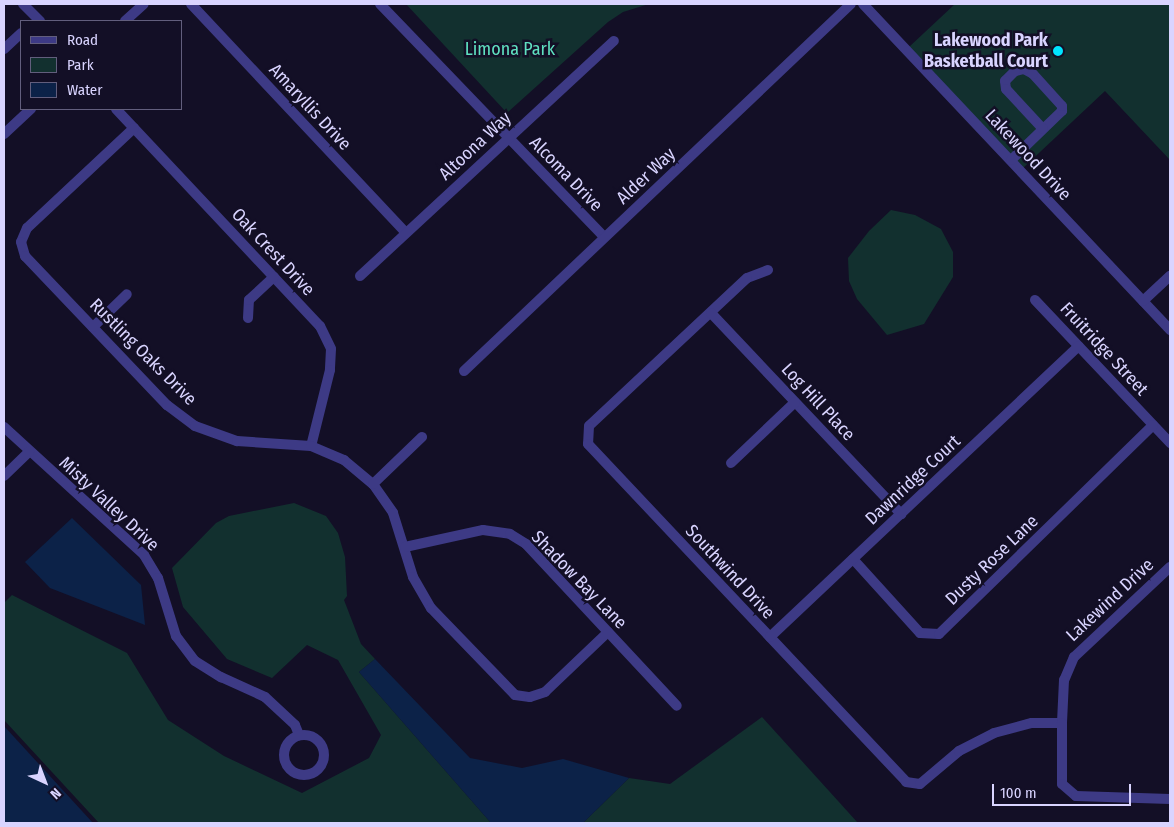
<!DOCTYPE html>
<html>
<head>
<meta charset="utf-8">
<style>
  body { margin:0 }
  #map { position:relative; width:1174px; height:827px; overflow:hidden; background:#130f26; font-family:"Fira Sans Condensed",sans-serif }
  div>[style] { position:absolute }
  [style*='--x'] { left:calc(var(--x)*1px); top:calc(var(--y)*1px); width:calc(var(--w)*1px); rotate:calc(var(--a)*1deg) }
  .green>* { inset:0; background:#12302f }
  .water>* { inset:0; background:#0c2248 }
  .minor>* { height:10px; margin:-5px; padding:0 5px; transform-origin:5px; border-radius:5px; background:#3d3a85 }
  .minor>.ring { margin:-5px; padding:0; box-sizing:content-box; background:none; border:10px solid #3d3a85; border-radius:50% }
  .dots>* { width:14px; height:14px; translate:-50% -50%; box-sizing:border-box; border:2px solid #130f26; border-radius:50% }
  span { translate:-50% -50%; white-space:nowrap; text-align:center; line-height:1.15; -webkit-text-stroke:5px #130f26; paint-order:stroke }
  .poi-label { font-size:18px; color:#d9d4ff; font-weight:700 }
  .right { translate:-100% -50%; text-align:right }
  .park-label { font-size:18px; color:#5fe0c0 }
  .street-label { font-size:18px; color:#d9d4ff }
  .frame { position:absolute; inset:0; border:5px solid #d9d4ff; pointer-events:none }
  .legend { position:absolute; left:20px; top:20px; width:162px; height:90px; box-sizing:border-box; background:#130f26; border:1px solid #625e7d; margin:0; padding:6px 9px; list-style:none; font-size:15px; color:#d9d4ff }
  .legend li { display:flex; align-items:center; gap:10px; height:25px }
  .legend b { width:25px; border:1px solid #625e7d }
  .north { position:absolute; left:20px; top:757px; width:50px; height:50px; -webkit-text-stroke:4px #130f26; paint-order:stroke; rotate:137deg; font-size:14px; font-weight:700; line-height:20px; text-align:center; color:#d9d4ff }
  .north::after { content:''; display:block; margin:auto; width:18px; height:22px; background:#d9d4ff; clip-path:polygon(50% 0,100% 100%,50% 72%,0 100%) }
  .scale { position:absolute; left:992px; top:784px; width:139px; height:22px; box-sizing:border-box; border:2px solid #d9d4ff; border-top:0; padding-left:6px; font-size:15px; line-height:18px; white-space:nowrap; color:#d9d4ff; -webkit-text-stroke:4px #130f26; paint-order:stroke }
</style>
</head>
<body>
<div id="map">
  <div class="green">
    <i style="clip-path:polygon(406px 4px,649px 4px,623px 12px,608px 22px,507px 113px)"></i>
    <i style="clip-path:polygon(955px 4px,1170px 4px,1170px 160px,1105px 91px,1023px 168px,909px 47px)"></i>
    <i style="clip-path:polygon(891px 210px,915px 215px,941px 229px,953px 252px,953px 277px,924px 324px,887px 335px,857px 299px,849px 281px,848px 258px,869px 231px)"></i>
    <i style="clip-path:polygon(294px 503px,326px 516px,338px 533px,345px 557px,347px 596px,344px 600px,361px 644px,375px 659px,359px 672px,491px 823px,99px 823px,4px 720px,4px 603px,12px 595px,127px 653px,168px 720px,224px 756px,302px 793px,369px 758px,381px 735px,338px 660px,307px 645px,272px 678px,227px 659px,183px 607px,172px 568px,216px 523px,229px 516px)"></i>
    <i style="clip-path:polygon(762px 717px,858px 823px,583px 823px,629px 778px,670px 784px)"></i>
  </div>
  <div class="water">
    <i style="clip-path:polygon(72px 518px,141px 585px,145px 625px,50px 588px,25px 562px)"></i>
    <i style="clip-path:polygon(375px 659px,470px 758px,522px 768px,563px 759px,629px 778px,583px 823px,491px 823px,359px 672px)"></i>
    <i style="clip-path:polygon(4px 726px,93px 823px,4px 823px)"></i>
  </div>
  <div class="minor">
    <i style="--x:23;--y:4;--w:24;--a:45"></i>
    <i style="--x:191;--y:4;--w:313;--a:46.8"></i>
    <i style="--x:380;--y:4;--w:323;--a:46.1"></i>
    <i style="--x:863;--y:4;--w:448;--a:46.7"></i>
    <i style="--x:125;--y:21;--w:25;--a:-42"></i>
    <i style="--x:4;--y:49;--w:23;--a:-43"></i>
    <i style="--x:116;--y:109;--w:298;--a:46.8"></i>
    <i style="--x:320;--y:326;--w:25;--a:64"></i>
    <i style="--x:331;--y:349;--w:21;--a:93"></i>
    <i style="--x:330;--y:370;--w:78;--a:104"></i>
    <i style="--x:134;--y:128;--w:146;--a:136.9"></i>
    <i style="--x:27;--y:228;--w:15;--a:113"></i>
    <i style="--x:21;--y:242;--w:15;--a:74"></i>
    <i style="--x:25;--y:256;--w:206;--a:46.4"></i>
    <i style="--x:167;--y:405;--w:35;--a:37"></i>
    <i style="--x:195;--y:426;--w:45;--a:19.7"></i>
    <i style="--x:237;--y:441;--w:74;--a:3.9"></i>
    <i style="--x:311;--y:446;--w:36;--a:23"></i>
    <i style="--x:344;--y:460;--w:38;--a:40"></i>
    <i style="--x:373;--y:484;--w:35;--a:55"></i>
    <i style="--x:393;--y:513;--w:67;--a:72.6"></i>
    <i style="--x:413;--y:577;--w:36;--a:60"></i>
    <i style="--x:431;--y:608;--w:121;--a:46"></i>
    <i style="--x:515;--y:695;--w:15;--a:8"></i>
    <i style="--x:530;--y:697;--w:16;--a:-18"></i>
    <i style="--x:545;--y:692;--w:87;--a:-43.6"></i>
    <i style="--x:4;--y:134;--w:37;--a:-43"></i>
    <i style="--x:1011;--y:160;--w:71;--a:-43.9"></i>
    <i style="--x:1062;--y:111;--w:5;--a:-90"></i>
    <i style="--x:1062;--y:106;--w:43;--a:-132.2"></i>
    <i style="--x:1033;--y:74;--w:10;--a:-151"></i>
    <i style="--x:1024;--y:69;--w:9;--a:167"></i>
    <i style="--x:1015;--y:71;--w:14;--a:135"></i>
    <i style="--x:1005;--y:81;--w:8;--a:83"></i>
    <i style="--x:1006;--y:89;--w:54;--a:47.2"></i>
    <i style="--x:768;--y:270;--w:22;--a:159"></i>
    <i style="--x:747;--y:278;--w:216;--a:136.9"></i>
    <i style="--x:589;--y:426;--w:18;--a:93"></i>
    <i style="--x:588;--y:444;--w:464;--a:46.7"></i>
    <i style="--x:906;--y:782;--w:14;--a:8"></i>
    <i style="--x:920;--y:784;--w:51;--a:-40.2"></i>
    <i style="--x:959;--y:751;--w:39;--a:-27"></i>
    <i style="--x:994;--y:733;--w:39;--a:-15"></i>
    <i style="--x:1032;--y:723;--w:30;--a:0"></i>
    <i style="--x:360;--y:276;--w:346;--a:-42.8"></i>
    <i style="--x:1035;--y:300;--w:197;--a:46.6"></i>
    <i style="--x:1143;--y:301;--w:37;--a:-43"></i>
    <i style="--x:711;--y:313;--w:277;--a:46.6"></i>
    <i style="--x:248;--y:318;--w:18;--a:-87"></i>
    <i style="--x:249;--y:300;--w:34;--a:-43"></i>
    <i style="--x:93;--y:327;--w:47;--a:-44.1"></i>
    <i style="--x:464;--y:371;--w:533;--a:-43.48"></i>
    <i style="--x:4;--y:427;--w:190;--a:42.4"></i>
    <i style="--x:144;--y:555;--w:27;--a:59"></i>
    <i style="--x:158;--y:578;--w:61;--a:72.8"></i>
    <i style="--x:176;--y:636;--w:31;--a:53"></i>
    <i style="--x:195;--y:661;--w:31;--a:32"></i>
    <i style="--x:221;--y:677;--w:48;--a:24.4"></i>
    <i style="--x:265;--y:697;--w:41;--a:43"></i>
    <i style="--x:295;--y:725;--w:11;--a:68"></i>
    <i style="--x:731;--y:463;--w:88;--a:-43.6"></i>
    <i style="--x:4;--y:476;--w:35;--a:-44"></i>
    <i style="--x:373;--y:484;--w:68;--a:-43.8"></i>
    <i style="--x:405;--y:547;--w:80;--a:-12.3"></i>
    <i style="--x:483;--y:530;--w:27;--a:8"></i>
    <i style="--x:510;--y:534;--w:19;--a:32"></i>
    <i style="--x:526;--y:544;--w:221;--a:47"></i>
    <i style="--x:853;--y:559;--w:100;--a:47.8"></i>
    <i style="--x:920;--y:633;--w:19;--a:3"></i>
    <i style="--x:939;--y:634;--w:299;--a:-44.3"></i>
    <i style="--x:1170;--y:567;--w:132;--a:136.8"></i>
    <i style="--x:1074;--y:657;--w:25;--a:113"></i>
    <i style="--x:1064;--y:680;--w:43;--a:92.7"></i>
    <i style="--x:1062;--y:723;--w:61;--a:90"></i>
    <i style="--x:1062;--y:784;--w:18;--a:41"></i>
    <i style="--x:1076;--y:796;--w:94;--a:1.8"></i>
    <i style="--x:770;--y:637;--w:424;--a:-43.3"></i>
    <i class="ring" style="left:284px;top:735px;width:30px;height:30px"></i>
  </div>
  <div class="dots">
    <i style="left:1058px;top:51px;background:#00e5ff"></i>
  </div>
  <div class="poi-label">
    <span class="right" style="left:1048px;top:51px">Lakewood Park<br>Basketball Court</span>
  </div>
  <div class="park-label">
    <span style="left:510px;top:49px">Limona Park</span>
  </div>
  <div class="street-label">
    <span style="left:310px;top:107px;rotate:47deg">Amaryllis Drive</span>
    <span style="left:475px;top:146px;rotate:-43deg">Altoona Way</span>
    <span style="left:1028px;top:155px;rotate:47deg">Lakewood Drive</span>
    <span style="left:566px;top:174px;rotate:46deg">Alcoma Drive</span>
    <span style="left:646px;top:176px;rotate:-43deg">Alder Way</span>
    <span style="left:273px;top:252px;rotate:47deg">Oak Crest Drive</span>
    <span style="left:1104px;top:349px;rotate:47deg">Fruitridge Street</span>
    <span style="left:143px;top:352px;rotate:45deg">Rustling Oaks Drive</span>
    <span style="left:818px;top:402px;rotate:47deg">Log Hill Place</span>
    <span style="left:913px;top:480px;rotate:-43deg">Dawnridge Court</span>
    <span style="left:109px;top:504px;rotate:43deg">Misty Valley Drive</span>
    <span style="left:992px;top:560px;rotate:-44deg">Dusty Rose Lane</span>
    <span style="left:730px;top:572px;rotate:47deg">Southwind Drive</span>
    <span style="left:579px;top:580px;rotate:46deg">Shadow Bay Lane</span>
    <span style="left:1110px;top:600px;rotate:-43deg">Lakewind Drive</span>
  </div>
  <div class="frame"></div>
  <ul class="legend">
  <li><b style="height:6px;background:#3d3a85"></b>Road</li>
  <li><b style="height:14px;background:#12302f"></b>Park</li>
  <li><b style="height:14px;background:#0c2248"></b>Water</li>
  </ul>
  <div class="north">N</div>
  <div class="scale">100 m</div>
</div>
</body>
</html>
